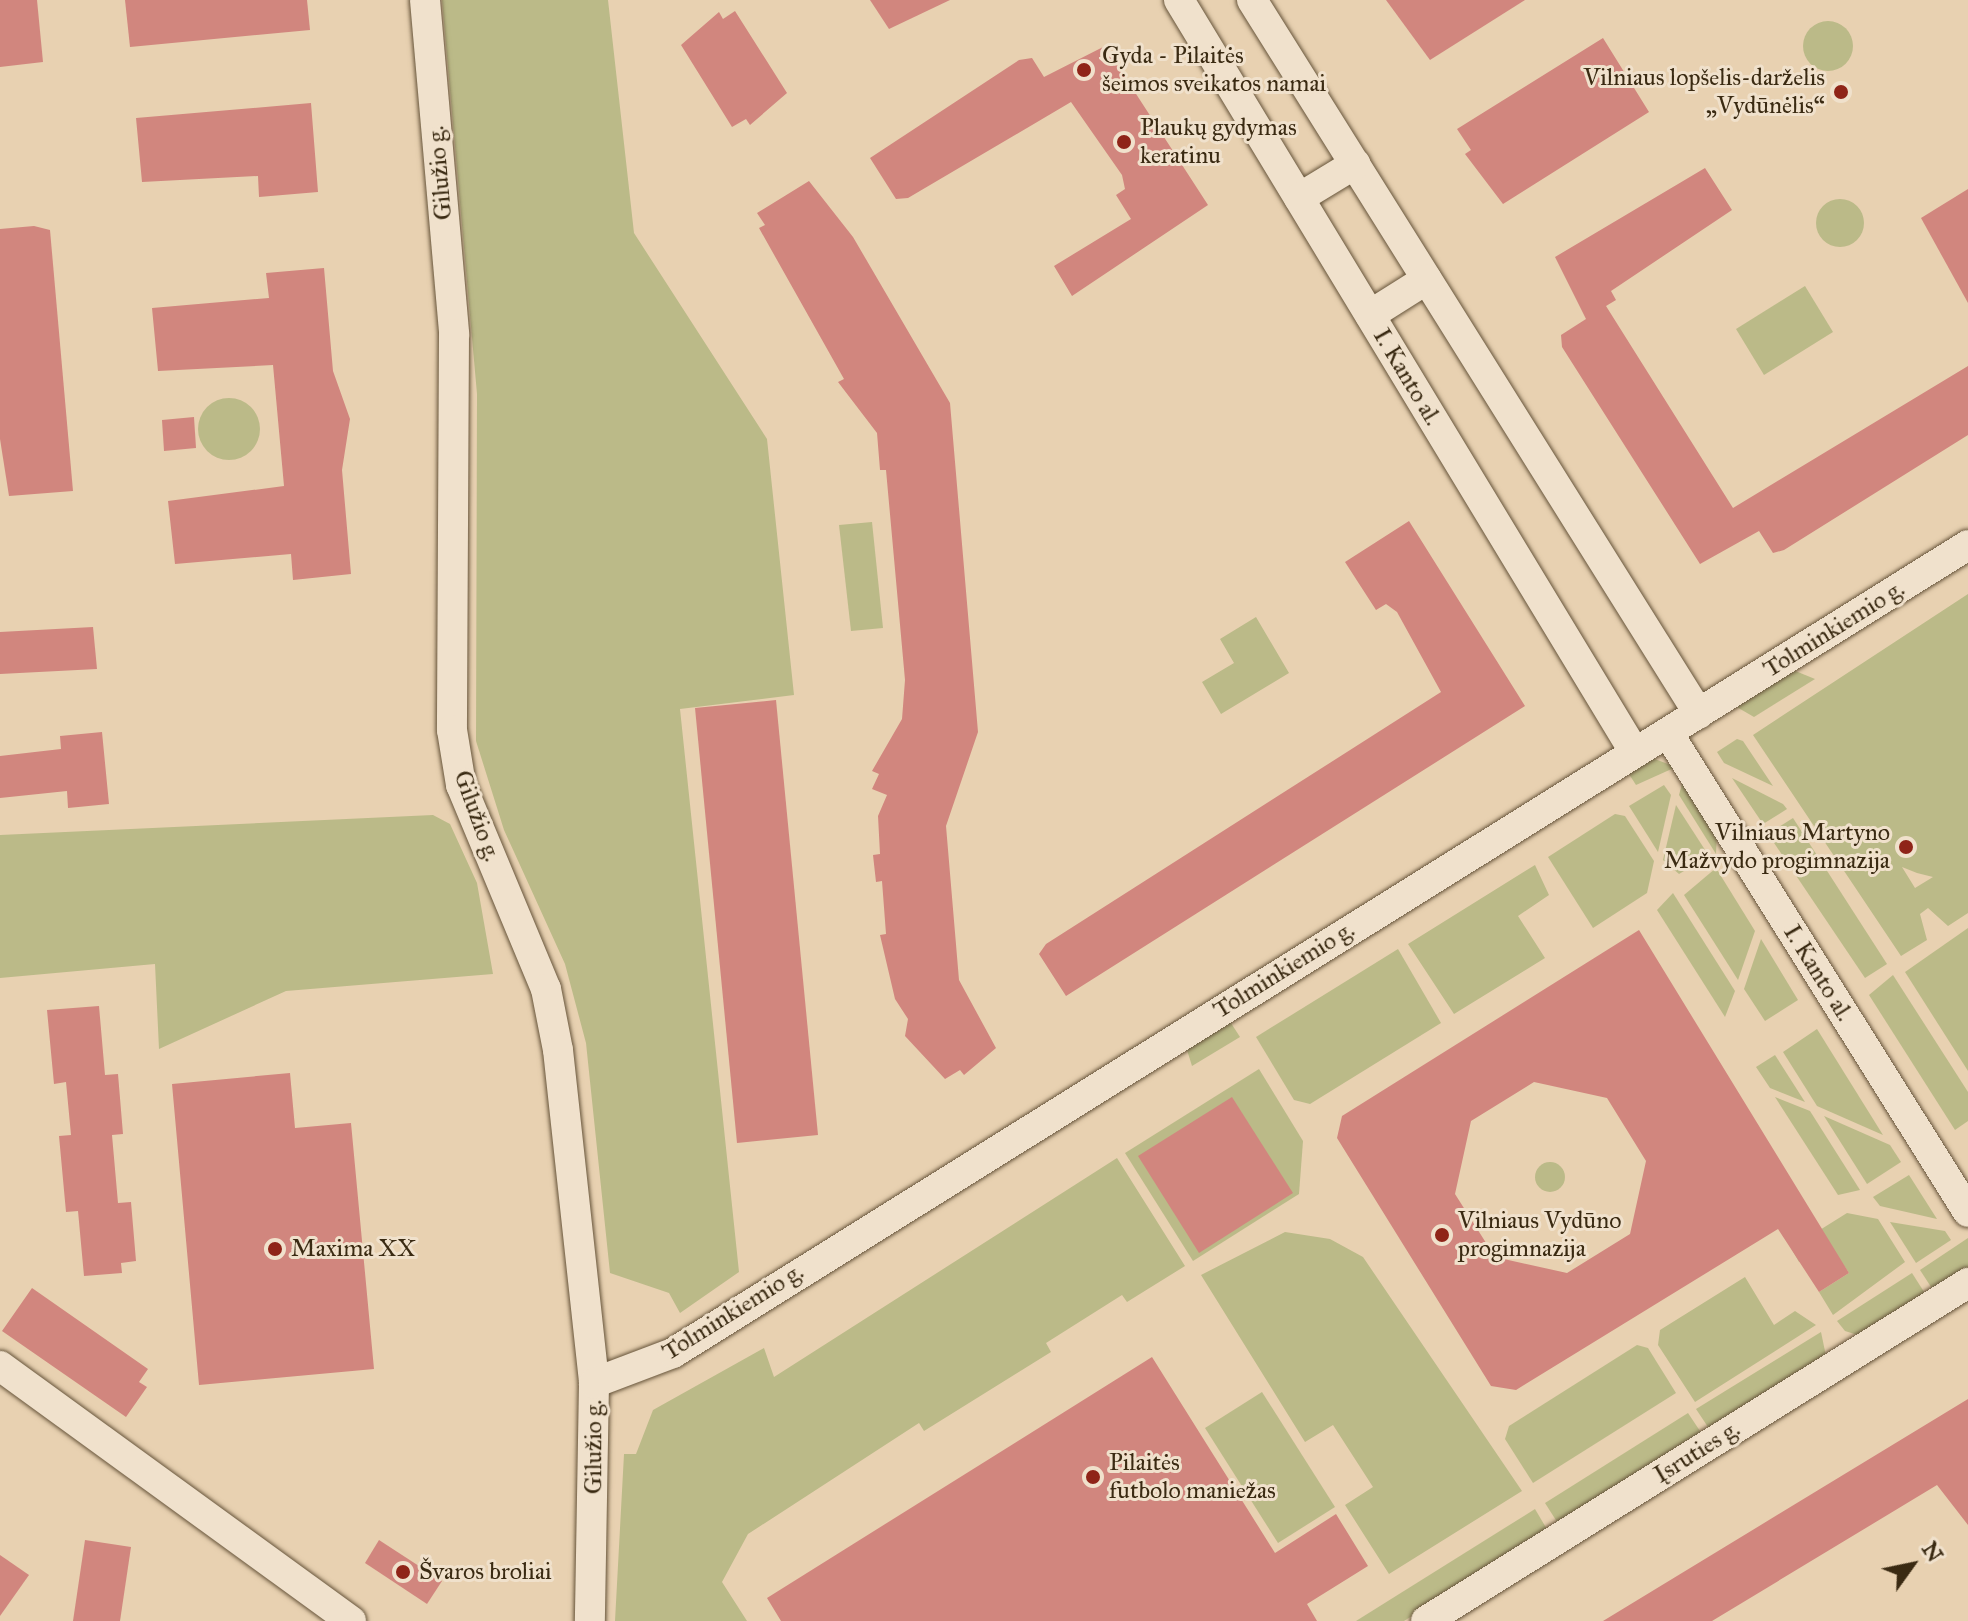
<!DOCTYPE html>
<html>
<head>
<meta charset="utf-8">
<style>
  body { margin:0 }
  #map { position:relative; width:1968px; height:1621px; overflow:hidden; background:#e8d1b1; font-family:"IM FELL Great Primer",serif }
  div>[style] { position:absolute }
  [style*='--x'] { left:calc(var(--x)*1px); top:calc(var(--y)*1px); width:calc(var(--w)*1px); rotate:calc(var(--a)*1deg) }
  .green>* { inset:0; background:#bbba88 }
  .round { border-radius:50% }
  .building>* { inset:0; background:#d1867e }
  .roads { filter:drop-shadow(0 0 2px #66543a) drop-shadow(0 0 2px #66543a) }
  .minor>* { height:30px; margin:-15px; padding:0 15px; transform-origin:15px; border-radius:15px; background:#f0e1cc }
  .dots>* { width:22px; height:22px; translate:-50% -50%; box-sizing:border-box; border:4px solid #f0e1cc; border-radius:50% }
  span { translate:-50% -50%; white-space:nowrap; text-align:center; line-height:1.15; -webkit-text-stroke:6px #f0e1cc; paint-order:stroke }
  .poi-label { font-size:24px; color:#3a2a12 }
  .left { translate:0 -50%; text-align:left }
  .right { translate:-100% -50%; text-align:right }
  .street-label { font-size:24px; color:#3a2a12 }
  .north { position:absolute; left:1872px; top:1525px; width:80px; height:80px; -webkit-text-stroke:6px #f0e1cc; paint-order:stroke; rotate:57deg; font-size:22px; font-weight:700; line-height:32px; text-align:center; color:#3a2a12 }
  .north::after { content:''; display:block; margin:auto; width:28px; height:36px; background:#3a2a12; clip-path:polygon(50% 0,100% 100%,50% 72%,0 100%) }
</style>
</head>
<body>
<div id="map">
  <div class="green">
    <i style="clip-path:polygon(442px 0,608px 0,634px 233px,767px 439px,794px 695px,680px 709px,739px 1272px,680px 1313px,669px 1293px,610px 1273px,586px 1043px,565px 964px,504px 830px,476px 741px,477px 394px)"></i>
    <i class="round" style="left:1803px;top:21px;width:50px;height:50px"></i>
    <i class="round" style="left:1816px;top:199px;width:48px;height:48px"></i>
    <i style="clip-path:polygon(1805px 286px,1833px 332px,1764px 375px,1736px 329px)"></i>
    <i class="round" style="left:198px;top:398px;width:62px;height:62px"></i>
    <i style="clip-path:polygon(872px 522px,883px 628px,851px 631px,839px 525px)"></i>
    <i style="clip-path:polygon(evenodd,1968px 594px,1968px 913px,1948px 926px,1928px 908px,1920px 914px,1927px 940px,1901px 956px,1753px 735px,1968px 594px,1902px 867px,1917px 873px,1933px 877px,1915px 888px,1902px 867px)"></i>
    <i style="clip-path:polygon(1256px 617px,1289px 673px,1221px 714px,1202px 682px,1234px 663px,1220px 639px)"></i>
    <i style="clip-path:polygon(1793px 670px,1815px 679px,1754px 717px,1735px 706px)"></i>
    <i style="clip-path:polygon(1737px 739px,1743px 741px,1773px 786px,1724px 763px,1717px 752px)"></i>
    <i style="clip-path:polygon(1652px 758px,1676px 767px,1636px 785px,1627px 771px)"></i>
    <i style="clip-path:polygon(1732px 778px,1783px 804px,1787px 809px,1763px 824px)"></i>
    <i style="clip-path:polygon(1683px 780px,1717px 831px,1716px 854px,1679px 795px)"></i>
    <i style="clip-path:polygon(1664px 785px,1671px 795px,1658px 852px,1629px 806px)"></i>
    <i style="clip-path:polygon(1676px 805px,1709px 856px,1679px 874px,1663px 860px)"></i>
    <i style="clip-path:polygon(1615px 814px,1625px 816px,1654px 861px,1647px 893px,1593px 928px,1548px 857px)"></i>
    <i style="clip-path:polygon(433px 815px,450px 824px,477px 883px,493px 974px,286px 991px,159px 1049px,155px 964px,0 978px,0 835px)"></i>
    <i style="clip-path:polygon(1793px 818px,1887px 964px,1865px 978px,1768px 834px)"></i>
    <i style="clip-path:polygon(1535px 865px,1549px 895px,1518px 916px,1545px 958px,1454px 1014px,1408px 944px)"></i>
    <i style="clip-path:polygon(1716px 868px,1755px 931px,1738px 980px,1684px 895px)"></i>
    <i style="clip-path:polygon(1673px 893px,1735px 991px,1725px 1017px,1657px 910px)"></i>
    <i style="clip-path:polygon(1968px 928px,1968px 1071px,1905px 972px)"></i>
    <i style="clip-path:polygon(1761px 939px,1798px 1000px,1765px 1021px,1744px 989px)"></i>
    <i style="clip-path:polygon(1398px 949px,1441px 1023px,1310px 1104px,1294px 1100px,1256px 1037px)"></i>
    <i style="clip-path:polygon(1893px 975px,1968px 1092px,1968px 1121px,1955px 1130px,1869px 995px)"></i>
    <i style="clip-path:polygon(1229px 1020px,1240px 1037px,1192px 1066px,1187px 1050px)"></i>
    <i style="clip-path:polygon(1817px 1029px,1883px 1135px,1817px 1106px,1783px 1052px)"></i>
    <i style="clip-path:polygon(1775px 1055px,1805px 1102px,1770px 1088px,1756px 1067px)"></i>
    <i style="clip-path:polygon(1259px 1069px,1303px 1141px,1299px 1194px,1193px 1261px,1125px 1153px)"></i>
    <i style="clip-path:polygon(1775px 1097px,1810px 1111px,1860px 1190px,1838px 1195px)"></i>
    <i style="clip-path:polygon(1824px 1116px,1890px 1145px,1901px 1162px,1867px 1184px)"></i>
    <i style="clip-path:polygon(1117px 1158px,1185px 1266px,1127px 1302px,1122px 1295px,1046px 1343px,1051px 1352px,924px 1431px,919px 1423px,748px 1534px,722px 1582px,747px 1621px,615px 1621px,624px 1454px,636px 1454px,653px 1410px,764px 1348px,774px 1377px)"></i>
    <i class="round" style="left:1535px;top:1162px;width:30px;height:30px"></i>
    <i style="clip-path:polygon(1909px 1175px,1937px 1219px,1880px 1206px,1873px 1197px)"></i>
    <i style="clip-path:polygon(1847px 1213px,1878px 1219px,1905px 1262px,1833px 1315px,1819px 1292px,1849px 1273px,1829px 1243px,1799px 1262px,1791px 1248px)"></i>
    <i style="clip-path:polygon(1890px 1222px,1945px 1231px,1951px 1240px,1916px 1263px)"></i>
    <i style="clip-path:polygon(1285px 1232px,1330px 1239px,1363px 1257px,1522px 1491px,1389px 1574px,1345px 1505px,1373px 1487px,1333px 1425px,1305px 1442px,1201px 1275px)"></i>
    <i style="clip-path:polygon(1968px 1238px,1968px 1268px,1933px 1290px,1920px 1270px)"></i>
    <i style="clip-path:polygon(1912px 1273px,1926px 1295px,1861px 1336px,1845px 1331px,1837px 1321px)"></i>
    <i style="clip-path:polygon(1745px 1277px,1774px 1325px,1795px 1311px,1816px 1325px,1695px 1402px,1658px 1345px,1660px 1330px)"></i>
    <i style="clip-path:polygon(1821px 1332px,1826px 1356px,1710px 1430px,1696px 1409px)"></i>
    <i style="clip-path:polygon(1637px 1345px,1648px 1348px,1676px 1393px,1533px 1483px,1505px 1439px,1509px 1426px)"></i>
    <i style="clip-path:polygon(1262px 1392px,1335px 1507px,1278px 1543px,1205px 1428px)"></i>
    <i style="clip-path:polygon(1688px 1413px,1702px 1434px,1559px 1525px,1545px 1503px)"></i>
    <i style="clip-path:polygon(1535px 1509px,1548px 1531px,1404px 1621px,1356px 1621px)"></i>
  </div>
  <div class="building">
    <i style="clip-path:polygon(0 0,37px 0,43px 62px,0 67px)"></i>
    <i style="clip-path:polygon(125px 0,307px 0,310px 30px,130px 47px)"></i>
    <i style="clip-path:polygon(870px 0,950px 0,889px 29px)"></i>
    <i style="clip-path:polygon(1386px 0,1525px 0,1430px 60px)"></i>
    <i style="clip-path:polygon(735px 11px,787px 93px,750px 125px,746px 119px,732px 127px,681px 45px,719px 12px,723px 19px)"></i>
    <i style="clip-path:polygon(1603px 38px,1649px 112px,1503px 204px,1465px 154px,1471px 150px,1457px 129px)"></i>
    <i style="clip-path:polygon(1105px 46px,1208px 205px,1072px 296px,1054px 266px,1131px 219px,1116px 195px,1125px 189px,1122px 175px,1071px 102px,908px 198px,896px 199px,870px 158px,1019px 60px,1032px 58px,1044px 77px)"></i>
    <i style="clip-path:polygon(311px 103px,318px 192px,259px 197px,258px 176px,142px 182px,136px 118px)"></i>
    <i style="clip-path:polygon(1705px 168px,1732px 210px,1611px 291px,1616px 300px,1606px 306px,1733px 508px,1968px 366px,1968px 435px,1784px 550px,1773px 553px,1759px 531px,1700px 564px,1562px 347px,1561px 335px,1586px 319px,1555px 257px)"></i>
    <i style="clip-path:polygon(809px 181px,853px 237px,950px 403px,978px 732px,946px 826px,959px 980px,996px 1048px,964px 1075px,960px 1070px,945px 1079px,905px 1036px,908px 1019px,895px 999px,880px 935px,886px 934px,882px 881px,876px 882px,873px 855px,880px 854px,878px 816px,887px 795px,872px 789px,879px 774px,872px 771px,902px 719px,905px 680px,886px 470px,880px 470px,877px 433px,838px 382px,844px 379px,759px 228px,765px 225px,757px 213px)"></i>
    <i style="clip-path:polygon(1968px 189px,1968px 303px,1921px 218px)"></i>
    <i style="clip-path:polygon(34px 226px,50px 230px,73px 491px,9px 496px,0 439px,0 229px)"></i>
    <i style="clip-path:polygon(324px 268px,333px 371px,350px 419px,342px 470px,351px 574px,293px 580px,291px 554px,175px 564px,168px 501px,284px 486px,273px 365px,158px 371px,152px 308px,269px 298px,266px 273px)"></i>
    <i style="clip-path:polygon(194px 417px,196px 448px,164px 451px,162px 420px)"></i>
    <i style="clip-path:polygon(1409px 521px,1525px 706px,1066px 996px,1039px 954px,1046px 944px,1441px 692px,1397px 612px,1386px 604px,1376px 610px,1345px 562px)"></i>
    <i style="clip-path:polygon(93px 627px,97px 669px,0 674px,0 632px)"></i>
    <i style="clip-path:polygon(776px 700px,818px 1135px,737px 1143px,695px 708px)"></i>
    <i style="clip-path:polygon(102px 732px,109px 804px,68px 808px,67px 791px,0 798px,0 756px,61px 749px,60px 736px)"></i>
    <i style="clip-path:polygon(evenodd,1639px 930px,1849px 1273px,1819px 1292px,1778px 1229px,1516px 1390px,1491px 1386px,1337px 1138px,1342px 1116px,1639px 930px,1534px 1082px,1607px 1098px,1646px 1161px,1630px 1234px,1567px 1273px,1495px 1257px,1455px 1194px,1471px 1121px,1534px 1082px)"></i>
    <i style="clip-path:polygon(99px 1006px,105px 1075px,118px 1074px,123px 1134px,112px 1135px,118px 1203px,131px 1202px,136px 1261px,121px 1263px,122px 1273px,84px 1276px,78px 1211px,66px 1212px,59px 1136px,71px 1135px,66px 1082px,54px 1084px,47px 1010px)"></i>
    <i style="clip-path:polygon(290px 1073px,295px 1128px,351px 1123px,374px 1369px,199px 1385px,172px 1084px)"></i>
    <i style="clip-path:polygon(1232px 1097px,1293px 1193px,1199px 1253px,1138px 1156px)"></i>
    <i style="clip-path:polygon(32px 1288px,148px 1369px,139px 1382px,147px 1387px,126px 1417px,2px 1331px)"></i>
    <i style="clip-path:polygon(1152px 1357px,1275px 1553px,1336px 1514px,1368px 1566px,1307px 1604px,1317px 1621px,781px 1621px,767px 1598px)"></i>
    <i style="clip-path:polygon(1968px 1399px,1968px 1525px,1937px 1485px,1712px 1621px,1603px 1621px)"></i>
    <i style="clip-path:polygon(85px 1540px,131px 1547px,120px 1621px,73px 1621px)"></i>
    <i style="clip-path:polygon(379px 1540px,442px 1581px,427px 1604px,365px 1563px)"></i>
    <i style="clip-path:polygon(0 1555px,29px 1575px,0 1616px)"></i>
  </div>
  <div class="roads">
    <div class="minor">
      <i style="--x:425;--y:0;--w:335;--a:85"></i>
      <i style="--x:454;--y:334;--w:396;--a:90.3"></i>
      <i style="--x:452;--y:730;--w:56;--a:80.7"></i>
      <i style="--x:461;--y:785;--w:221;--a:67.4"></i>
      <i style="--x:546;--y:989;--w:62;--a:78.9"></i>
      <i style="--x:558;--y:1050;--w:335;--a:83.8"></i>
      <i style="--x:594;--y:1383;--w:238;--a:91"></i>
      <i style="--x:1179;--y:0;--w:880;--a:58.8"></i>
      <i style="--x:1252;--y:0;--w:842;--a:57.95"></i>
      <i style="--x:1299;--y:198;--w:66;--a:-31.3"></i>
      <i style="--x:1370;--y:315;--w:67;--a:-32.3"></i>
      <i style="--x:1668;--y:733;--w:565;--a:57.94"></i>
      <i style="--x:0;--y:1366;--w:434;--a:36"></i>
      <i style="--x:594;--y:1383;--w:85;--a:-20.8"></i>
      <i style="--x:673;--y:1353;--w:1526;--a:-31.96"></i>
      <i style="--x:1426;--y:1621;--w:639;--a:-31.95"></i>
    </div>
  </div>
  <div class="dots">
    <i style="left:1084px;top:70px;background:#8f2418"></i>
    <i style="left:1841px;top:92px;background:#8f2418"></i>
    <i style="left:1124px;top:142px;background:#8f2418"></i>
    <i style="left:1906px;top:847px;background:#8f2418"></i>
    <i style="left:1442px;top:1235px;background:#8f2418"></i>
    <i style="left:275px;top:1249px;background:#8f2418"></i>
    <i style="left:1093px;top:1477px;background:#8f2418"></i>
    <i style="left:403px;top:1572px;background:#8f2418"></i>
  </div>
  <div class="poi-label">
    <span class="left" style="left:1102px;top:70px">Gyda - Pilaitės<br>šeimos sveikatos namai</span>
    <span class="right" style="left:1825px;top:92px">Vilniaus lopšelis-darželis<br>„Vydūnėlis“</span>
    <span class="left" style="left:1140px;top:142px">Plaukų gydymas<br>keratinu</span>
    <span class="right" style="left:1890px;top:847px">Vilniaus Martyno<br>Mažvydo progimnazija</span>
    <span class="left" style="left:1458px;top:1235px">Vilniaus Vydūno<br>progimnazija</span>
    <span class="left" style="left:291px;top:1249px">Maxima XX</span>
    <span class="left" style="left:1109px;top:1477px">Pilaitės<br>futbolo maniežas</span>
    <span class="left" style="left:419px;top:1572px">Švaros broliai</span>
  </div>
  <div class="street-label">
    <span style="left:440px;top:173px;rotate:-95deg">Gilužio g.</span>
    <span style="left:1407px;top:377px;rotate:59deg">I. Kanto al.</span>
    <span style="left:1834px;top:629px;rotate:-32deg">Tolminkiemio g.</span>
    <span style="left:477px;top:816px;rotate:70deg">Gilužio g.</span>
    <span style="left:1284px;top:970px;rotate:-32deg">Tolminkiemio g.</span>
    <span style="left:1818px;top:973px;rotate:58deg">I. Kanto al.</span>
    <span style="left:733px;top:1312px;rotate:-32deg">Tolminkiemio g.</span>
    <span style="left:594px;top:1447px;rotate:-90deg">Gilužio g.</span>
    <span style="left:1697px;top:1452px;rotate:-32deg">Įsruties g.</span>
  </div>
  <div class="north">N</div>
</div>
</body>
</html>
